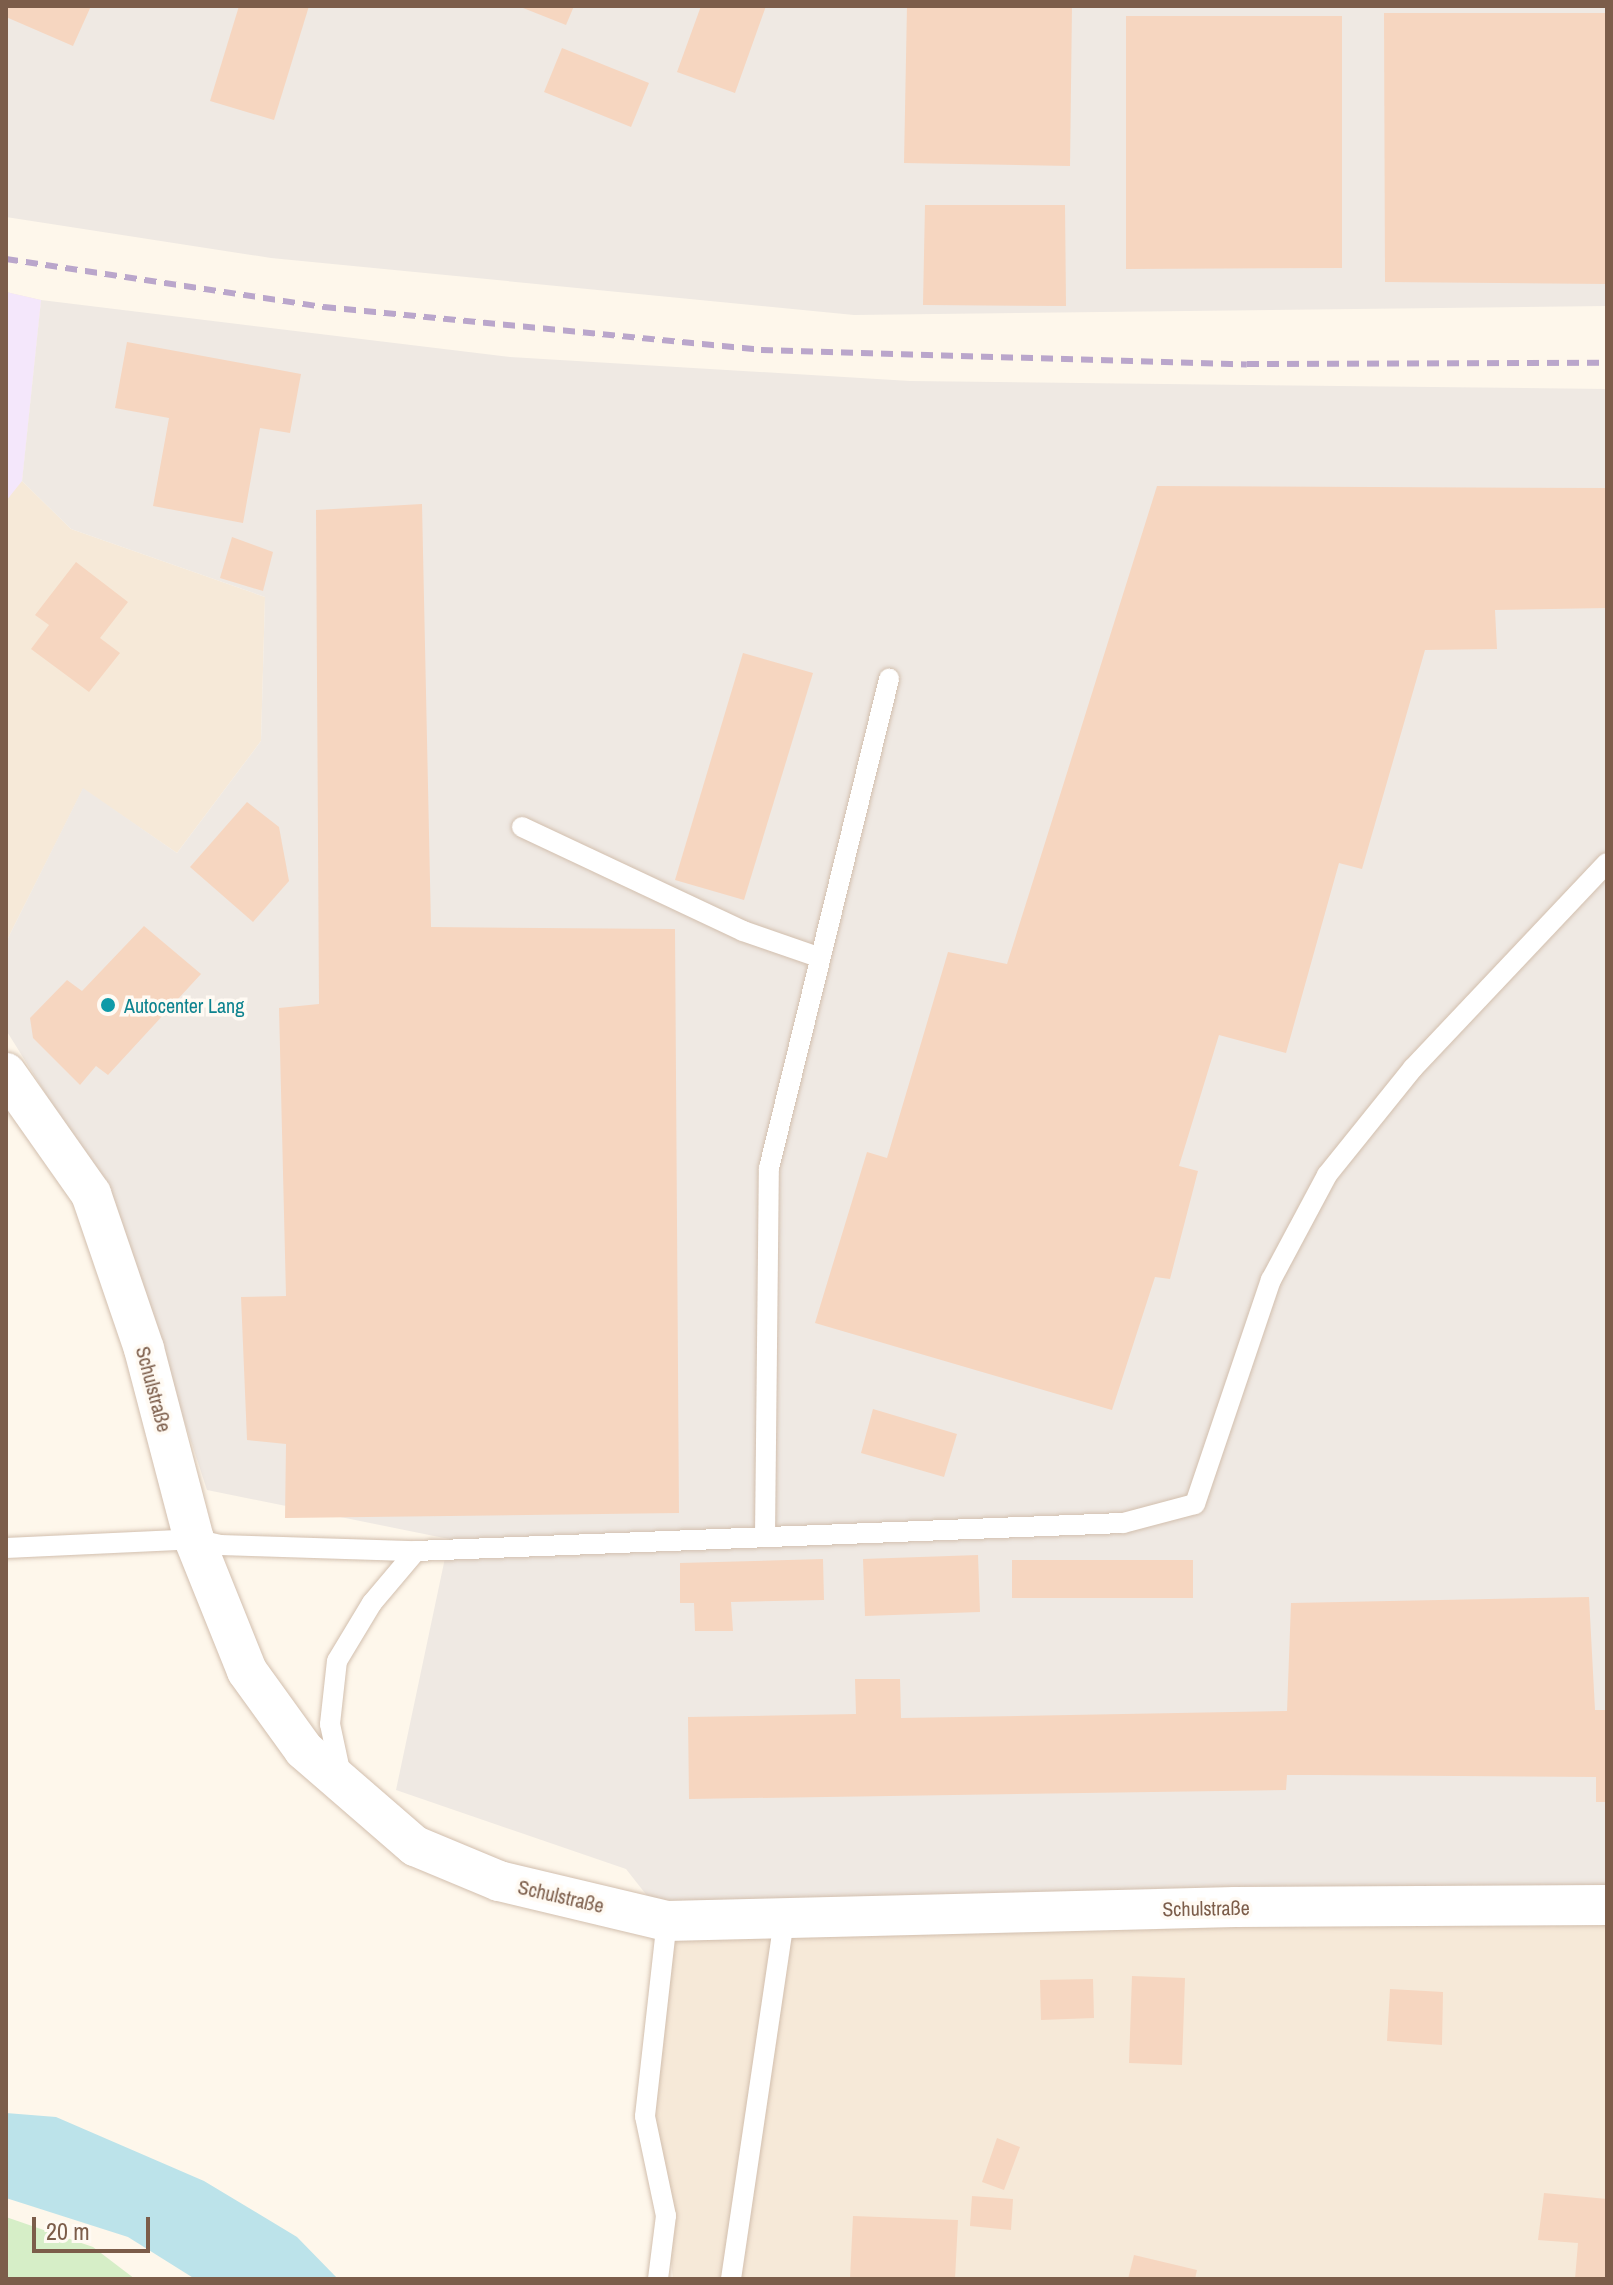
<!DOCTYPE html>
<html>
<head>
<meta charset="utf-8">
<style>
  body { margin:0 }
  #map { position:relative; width:1613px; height:2285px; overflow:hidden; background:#fef7eb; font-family:"Archivo Narrow",sans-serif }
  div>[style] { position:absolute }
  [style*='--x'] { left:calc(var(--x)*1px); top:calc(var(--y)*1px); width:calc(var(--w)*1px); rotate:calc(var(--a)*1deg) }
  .residential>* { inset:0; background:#f6e9d8 }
  .industrial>* { inset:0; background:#efe9e3 }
  .education>* { inset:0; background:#f4e7fb }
  .green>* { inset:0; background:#d6eec7 }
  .water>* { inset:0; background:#bce3ea }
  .building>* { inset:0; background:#f6d6c0 }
  .roads { filter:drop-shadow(0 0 2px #d2bfae) drop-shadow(0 0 2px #d2bfae) }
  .service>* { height:20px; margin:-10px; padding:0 10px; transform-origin:10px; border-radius:10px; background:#fff }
  .minor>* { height:40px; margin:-20px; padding:0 20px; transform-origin:20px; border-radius:20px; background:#fff }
  .rail>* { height:6px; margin-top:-3px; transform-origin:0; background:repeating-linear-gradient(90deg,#baa6cb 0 12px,transparent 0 20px) }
  .dots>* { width:22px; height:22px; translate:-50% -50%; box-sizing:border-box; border:4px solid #fffaf3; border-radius:50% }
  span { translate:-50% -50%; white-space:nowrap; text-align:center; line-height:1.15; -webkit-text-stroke:7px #fffaf3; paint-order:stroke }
  .culture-label { font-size:20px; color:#0d838f }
  .left { translate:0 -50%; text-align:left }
  .street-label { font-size:20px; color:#7c5d4a }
  .frame { position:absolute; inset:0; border:8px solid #7c5d4a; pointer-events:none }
  .scale { position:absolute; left:32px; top:2217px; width:118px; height:36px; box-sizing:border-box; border:4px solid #7c5d4a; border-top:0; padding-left:10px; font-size:24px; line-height:28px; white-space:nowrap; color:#7c5d4a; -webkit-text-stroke:6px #fffaf3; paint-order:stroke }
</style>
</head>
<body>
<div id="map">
  <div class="residential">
    <i style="clip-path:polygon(6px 292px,41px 300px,22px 481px,71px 529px,265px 597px,261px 741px,177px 853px,83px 789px,6px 942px)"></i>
    <i style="clip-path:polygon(1607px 1905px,1607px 2279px,673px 2279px,666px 2216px,645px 2116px,667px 1921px)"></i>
  </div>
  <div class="industrial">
    <i style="clip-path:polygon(6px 6px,1607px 6px,1607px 306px,854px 315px,271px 258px,6px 217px)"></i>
    <i style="clip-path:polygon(41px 300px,510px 357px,910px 381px,1607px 389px,1607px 1905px,667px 1921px,626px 1869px,396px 1790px,449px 1539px,207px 1490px,112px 1200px,6px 1030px,6px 942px,83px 788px,177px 853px,261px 741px,265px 597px,71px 529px,22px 481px)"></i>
  </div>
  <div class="education">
    <i style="clip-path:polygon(6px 292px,41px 300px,22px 481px,6px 501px)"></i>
  </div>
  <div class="green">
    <i style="clip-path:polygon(6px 2217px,93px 2247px,135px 2279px,6px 2279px)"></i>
  </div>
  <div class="water">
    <i style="clip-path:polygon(6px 2113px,56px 2117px,204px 2181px,297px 2237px,338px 2279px,195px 2279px,128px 2237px,6px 2198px)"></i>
  </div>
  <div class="building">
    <i style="clip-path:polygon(6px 6px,91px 6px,73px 46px,6px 17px)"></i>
    <i style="clip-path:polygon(239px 6px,309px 6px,274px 120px,210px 101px)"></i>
    <i style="clip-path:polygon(518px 6px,574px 6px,566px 25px)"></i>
    <i style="clip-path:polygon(701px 6px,766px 6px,735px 93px,677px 72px)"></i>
    <i style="clip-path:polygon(907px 6px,1072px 6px,1070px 166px,904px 163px)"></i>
    <i style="clip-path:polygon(1384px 13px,1607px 13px,1607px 284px,1385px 282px)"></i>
    <i style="clip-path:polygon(1126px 16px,1342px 16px,1342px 268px,1126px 269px)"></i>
    <i style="clip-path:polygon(562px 48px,649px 83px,631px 127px,544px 92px)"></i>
    <i style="clip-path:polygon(925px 205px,1065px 205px,1066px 306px,923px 305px)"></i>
    <i style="clip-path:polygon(127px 342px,301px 374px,290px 433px,260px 428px,243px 523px,153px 506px,169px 418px,115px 408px)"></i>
    <i style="clip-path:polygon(1157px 486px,1607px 488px,1607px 608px,1495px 610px,1497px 649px,1425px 650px,1362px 869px,1339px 863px,1286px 1053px,1219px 1035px,1179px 1166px,1198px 1171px,1170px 1279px,1155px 1277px,1112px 1410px,815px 1323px,867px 1152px,887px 1158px,948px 952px,1007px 964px)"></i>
    <i style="clip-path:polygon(422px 504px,431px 927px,675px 929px,679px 1513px,285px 1518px,286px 1444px,247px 1440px,241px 1297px,286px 1296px,279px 1008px,319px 1004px,316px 510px)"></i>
    <i style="clip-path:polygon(232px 537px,273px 552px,263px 591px,220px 578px)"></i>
    <i style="clip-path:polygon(76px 562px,128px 602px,100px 638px,120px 653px,89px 692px,31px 649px,49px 625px,35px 615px)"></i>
    <i style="clip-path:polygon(743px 653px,813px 673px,744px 900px,675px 880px)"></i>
    <i style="clip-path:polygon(247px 802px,279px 827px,289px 881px,253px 922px,190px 867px)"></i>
    <i style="clip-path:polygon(144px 926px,201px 974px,108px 1075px,96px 1066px,80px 1085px,33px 1038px,30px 1018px,67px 980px,82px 991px)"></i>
    <i style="clip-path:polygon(873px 1409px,957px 1434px,944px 1477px,861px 1453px)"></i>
    <i style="clip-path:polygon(978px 1555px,980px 1612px,865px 1616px,863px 1559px)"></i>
    <i style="clip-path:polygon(823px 1559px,824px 1600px,731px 1602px,733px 1631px,695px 1631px,694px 1603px,680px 1603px,680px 1563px)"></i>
    <i style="clip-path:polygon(1012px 1560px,1193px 1560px,1193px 1598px,1012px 1598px)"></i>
    <i style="clip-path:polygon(1589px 1597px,1595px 1710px,1607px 1710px,1607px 1802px,1596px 1802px,1596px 1777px,1318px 1775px,1287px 1775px,1286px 1790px,689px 1799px,688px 1717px,856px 1714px,855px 1679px,900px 1679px,901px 1718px,1287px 1711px,1291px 1603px)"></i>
    <i style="clip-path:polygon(1132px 1976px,1185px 1978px,1182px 2065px,1129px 2063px)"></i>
    <i style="clip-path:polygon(1093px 1979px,1094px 2018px,1041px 2020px,1040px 1980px)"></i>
    <i style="clip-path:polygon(1390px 1989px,1443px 1992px,1442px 2045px,1387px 2041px)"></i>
    <i style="clip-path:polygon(997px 2138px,1020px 2147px,1004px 2190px,982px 2182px)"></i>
    <i style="clip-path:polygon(1544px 2193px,1607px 2199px,1607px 2279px,1575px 2279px,1578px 2243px,1538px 2240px)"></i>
    <i style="clip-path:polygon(972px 2196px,1013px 2199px,1011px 2230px,970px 2226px)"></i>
    <i style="clip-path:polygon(853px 2216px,958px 2220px,955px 2279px,850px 2279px)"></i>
    <i style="clip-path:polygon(1134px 2255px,1197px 2270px,1195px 2279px,1128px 2279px)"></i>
  </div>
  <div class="roads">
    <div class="service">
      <i style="--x:522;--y:827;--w:244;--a:25.2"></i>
      <i style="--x:743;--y:931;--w:79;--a:19.1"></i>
      <i style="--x:765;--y:1537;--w:369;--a:-89.4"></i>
      <i style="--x:769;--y:1168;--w:504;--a:-76.21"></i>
      <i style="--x:6;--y:1548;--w:188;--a:-2.7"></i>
      <i style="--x:194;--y:1539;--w:27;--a:13"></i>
      <i style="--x:220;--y:1545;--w:196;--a:1.8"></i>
      <i style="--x:341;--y:1775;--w:52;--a:-102.2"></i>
      <i style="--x:330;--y:1724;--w:63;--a:-83.7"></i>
      <i style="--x:337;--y:1661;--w:68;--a:-58.9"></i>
      <i style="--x:372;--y:1603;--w:68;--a:-49.8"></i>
      <i style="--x:416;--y:1551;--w:708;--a:-2.27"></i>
      <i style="--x:1123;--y:1523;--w:74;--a:-14.8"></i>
      <i style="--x:1195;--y:1504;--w:237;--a:-71.3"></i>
      <i style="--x:1271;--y:1280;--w:119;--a:-61.9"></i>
      <i style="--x:1327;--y:1175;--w:137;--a:-51.2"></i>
      <i style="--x:1413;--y:1068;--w:282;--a:-46.6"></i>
      <i style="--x:658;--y:2279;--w:64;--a:-82.8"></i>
      <i style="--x:666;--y:2216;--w:102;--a:-101.9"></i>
      <i style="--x:645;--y:2116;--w:196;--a:-83.6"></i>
      <i style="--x:731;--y:2279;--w:365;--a:-81.6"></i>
    </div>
    <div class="minor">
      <i style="--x:6;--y:1073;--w:148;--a:54.9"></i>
      <i style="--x:91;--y:1194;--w:164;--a:71.1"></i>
      <i style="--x:144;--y:1349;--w:196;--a:75.3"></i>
      <i style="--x:194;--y:1539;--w:142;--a:68.1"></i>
      <i style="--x:247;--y:1671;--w:97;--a:54.2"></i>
      <i style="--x:304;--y:1750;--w:147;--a:40.9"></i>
      <i style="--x:415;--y:1846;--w:91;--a:22.6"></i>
      <i style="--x:499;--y:1881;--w:173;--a:13.4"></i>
      <i style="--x:667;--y:1921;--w:568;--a:-1.41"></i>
      <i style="--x:1235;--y:1907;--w:372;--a:-0.3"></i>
    </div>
  </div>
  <div class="rail">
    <i style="--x:6;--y:259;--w:322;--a:8.6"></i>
    <i style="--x:324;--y:307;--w:439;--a:5.6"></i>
    <i style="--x:761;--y:350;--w:486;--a:1.7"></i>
    <i style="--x:1247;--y:364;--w:360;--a:-0.2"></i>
  </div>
  <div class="dots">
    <i style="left:108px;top:1005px;background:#0f9aa8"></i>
  </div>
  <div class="culture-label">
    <span class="left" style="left:124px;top:1005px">Autocenter Lang</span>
  </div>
  <div class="street-label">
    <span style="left:154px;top:1389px;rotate:75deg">Schulstraße</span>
    <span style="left:561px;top:1896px;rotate:13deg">Schulstraße</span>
    <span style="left:1206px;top:1908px;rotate:-1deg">Schulstraße</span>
  </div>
  <div class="frame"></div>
  <div class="scale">20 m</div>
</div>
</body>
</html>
